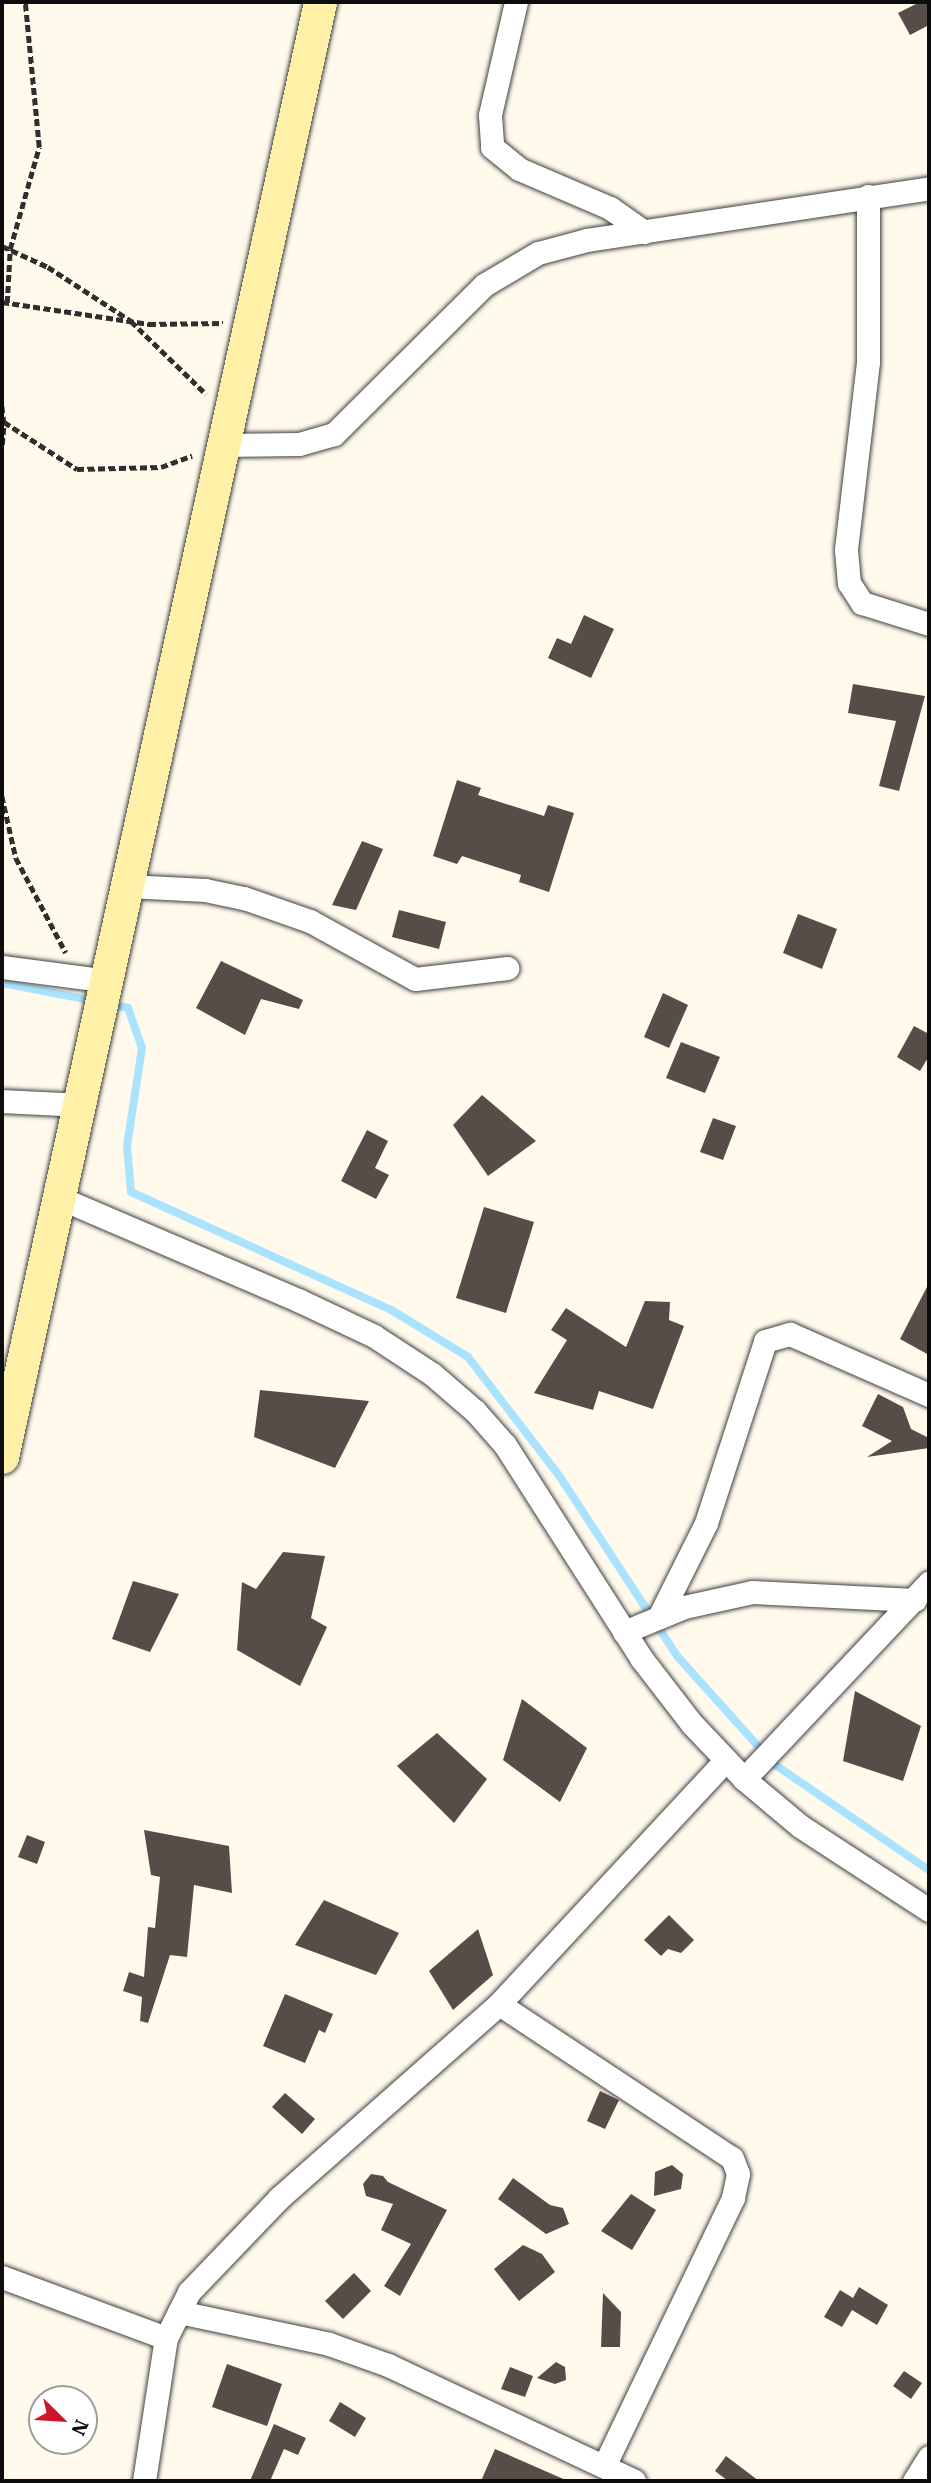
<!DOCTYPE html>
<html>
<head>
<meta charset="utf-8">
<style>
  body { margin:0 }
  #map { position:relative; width:931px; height:2483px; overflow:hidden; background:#fffaec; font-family:"IBM Plex Serif",serif }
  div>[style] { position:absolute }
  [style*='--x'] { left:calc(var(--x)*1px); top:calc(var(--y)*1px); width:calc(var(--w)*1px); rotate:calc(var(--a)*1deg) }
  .stream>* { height:8px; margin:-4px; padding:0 4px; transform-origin:4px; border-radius:4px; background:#aae3fd }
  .building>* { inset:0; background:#574d48 }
  .path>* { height:4.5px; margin-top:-2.25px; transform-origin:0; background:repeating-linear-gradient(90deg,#2f2f2f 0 7px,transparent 0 10.5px) }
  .roads { filter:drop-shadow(0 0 2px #404040) drop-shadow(0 0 2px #404040) }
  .street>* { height:23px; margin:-11.5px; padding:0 11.5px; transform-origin:11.5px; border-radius:11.5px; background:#fff }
  .secondary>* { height:33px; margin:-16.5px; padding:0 16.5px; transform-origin:16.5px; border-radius:16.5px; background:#fff0a7 }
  span { translate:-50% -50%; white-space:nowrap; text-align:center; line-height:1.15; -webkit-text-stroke:7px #fff; paint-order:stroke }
  .frame { position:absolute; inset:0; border:4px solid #0d0d0d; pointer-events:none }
  .north { position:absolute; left:28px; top:2385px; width:70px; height:70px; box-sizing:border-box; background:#fff; border:2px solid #9e9e9e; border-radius:50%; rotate:114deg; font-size:19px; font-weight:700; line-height:28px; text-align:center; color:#0d0d0d }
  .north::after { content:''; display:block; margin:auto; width:24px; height:32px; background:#cc1628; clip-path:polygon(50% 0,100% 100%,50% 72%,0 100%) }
</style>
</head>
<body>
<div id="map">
  <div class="stream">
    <i style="--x:2;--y:983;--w:95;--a:11"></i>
    <i style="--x:108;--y:1004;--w:20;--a:11"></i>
    <i style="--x:128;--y:1008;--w:42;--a:70.7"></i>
    <i style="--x:142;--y:1048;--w:99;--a:98.7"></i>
    <i style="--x:127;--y:1146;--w:46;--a:85"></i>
    <i style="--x:131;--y:1192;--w:288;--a:24.4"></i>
    <i style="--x:393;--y:1311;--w:88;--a:31.5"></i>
    <i style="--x:468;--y:1357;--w:151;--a:52.5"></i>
    <i style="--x:560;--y:1477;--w:215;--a:56.8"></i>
    <i style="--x:678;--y:1657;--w:144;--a:48.1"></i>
    <i style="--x:774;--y:1764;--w:188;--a:34.4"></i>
  </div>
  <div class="building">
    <i style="clip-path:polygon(920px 2px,929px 2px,929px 25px,910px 35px,898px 13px)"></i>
    <i style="clip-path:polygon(584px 615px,614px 629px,591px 678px,548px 658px,557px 638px,571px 644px)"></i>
    <i style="clip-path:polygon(853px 684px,925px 696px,899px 791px,879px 786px,896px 721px,848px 713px)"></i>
    <i style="clip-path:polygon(457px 780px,481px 788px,478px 795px,544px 816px,548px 805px,574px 813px,549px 892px,519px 882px,521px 875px,462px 856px,457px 864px,433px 856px)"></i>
    <i style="clip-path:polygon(362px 841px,383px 849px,356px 910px,332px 905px)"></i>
    <i style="clip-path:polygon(399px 910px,446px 922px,439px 949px,392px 937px)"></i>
    <i style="clip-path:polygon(798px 914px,837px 929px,822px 969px,783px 953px)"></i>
    <i style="clip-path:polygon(221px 961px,303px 1000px,299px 1009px,261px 999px,245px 1035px,196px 1008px)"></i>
    <i style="clip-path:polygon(663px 993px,688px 1005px,669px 1048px,644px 1037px)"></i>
    <i style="clip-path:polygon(914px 1026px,929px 1034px,929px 1056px,920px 1071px,897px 1057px)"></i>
    <i style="clip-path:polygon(681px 1042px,720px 1057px,705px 1093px,666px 1078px)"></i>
    <i style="clip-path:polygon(482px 1095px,536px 1141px,488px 1176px,453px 1125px)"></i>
    <i style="clip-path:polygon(713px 1118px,736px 1126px,723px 1160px,700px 1152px)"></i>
    <i style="clip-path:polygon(367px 1130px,388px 1141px,375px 1168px,389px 1175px,376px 1199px,341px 1181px)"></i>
    <i style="clip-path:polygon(484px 1207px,534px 1222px,506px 1313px,456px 1298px)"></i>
    <i style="clip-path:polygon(929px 1283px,929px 1355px,900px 1339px)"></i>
    <i style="clip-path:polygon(645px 1301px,670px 1302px,669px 1320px,684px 1326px,653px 1409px,599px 1391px,593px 1410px,534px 1393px,567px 1340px,551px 1330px,566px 1308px,626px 1347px)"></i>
    <i style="clip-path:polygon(260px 1390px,369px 1401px,335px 1468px,254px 1437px)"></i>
    <i style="clip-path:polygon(878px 1394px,903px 1407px,911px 1429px,929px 1438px,929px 1448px,867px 1457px,892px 1441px,862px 1426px)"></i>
    <i style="clip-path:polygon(283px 1552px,325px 1556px,311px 1618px,327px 1627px,300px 1686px,237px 1650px,242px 1582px,256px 1589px)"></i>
    <i style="clip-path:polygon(133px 1581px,179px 1594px,150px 1652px,112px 1639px)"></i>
    <i style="clip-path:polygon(855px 1691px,921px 1726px,903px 1781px,843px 1761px)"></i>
    <i style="clip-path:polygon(522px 1699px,587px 1748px,560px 1802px,503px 1760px)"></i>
    <i style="clip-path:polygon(437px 1733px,487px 1779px,454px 1823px,397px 1766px)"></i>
    <i style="clip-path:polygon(144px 1830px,229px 1846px,232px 1893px,194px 1885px,187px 1957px,170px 1955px,148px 2023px,140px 2021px,142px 1997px,123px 1991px,129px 1972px,144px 1977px,148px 1927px,155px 1928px,160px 1877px,151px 1875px)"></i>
    <i style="clip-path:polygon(27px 1835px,45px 1842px,37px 1864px,18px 1857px)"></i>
    <i style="clip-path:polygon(324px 1900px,399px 1933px,376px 1975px,295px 1945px)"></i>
    <i style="clip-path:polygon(669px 1915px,694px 1940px,681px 1953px,668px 1949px,661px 1956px,644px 1940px)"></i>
    <i style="clip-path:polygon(478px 1929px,493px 1975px,453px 2010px,429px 1971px)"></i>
    <i style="clip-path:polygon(285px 1994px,333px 2014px,325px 2033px,319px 2030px,305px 2063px,263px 2046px)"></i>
    <i style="clip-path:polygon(600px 2091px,619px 2100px,605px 2129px,587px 2121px)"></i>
    <i style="clip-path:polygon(285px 2093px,315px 2119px,302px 2134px,272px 2107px)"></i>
    <i style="clip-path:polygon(672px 2165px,683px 2174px,681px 2189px,654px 2196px,655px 2172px)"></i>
    <i style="clip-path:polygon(371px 2174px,383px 2176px,388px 2182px,447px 2210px,400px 2296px,384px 2286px,411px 2244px,381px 2230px,393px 2204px,366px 2196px,363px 2184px)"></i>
    <i style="clip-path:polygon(513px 2178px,550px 2205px,563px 2208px,569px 2224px,546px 2234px,498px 2199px)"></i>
    <i style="clip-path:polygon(631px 2194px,656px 2210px,632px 2250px,601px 2231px)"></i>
    <i style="clip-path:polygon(523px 2245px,542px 2254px,555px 2272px,519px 2301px,494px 2269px)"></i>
    <i style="clip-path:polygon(354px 2273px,371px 2291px,343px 2319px,325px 2301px)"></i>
    <i style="clip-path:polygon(859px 2287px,888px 2305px,877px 2325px,852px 2310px,842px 2327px,824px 2317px,840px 2290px,853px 2298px)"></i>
    <i style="clip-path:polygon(603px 2293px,621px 2312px,620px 2347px,601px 2347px)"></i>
    <i style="clip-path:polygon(556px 2362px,565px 2367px,566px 2380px,555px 2384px,537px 2378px)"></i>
    <i style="clip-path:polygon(227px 2364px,282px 2384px,267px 2426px,212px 2407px)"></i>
    <i style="clip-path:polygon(510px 2367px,533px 2376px,525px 2397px,501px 2389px)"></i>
    <i style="clip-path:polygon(904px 2371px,922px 2383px,911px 2399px,893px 2386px)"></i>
    <i style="clip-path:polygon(340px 2402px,366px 2418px,355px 2437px,329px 2421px)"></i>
    <i style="clip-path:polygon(274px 2424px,306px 2438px,298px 2455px,284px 2449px,270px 2481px,250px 2481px)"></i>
    <i style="clip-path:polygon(495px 2449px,568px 2481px,481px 2481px)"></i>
    <i style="clip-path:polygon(726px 2456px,759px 2481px,728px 2481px,715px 2471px)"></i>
  </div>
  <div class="path">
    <i style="--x:2;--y:246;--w:51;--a:24.5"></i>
    <i style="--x:48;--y:267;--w:99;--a:33"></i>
    <i style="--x:131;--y:321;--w:105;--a:44.2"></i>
    <i style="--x:2;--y:302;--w:149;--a:8.5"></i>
    <i style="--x:149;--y:324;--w:74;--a:-0.8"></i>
    <i style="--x:7;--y:303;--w:54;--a:-86.8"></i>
    <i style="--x:10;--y:249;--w:106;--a:-74.1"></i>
    <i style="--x:39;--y:147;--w:146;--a:-95.5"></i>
    <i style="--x:2;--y:406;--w:16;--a:83"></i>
    <i style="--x:4;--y:422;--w:87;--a:32.8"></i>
    <i style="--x:77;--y:469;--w:84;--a:-1.4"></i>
    <i style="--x:161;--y:467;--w:33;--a:-20"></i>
    <i style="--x:2;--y:445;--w:23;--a:-85"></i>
    <i style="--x:2;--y:796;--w:64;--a:77.3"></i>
    <i style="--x:16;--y:858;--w:107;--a:62.2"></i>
  </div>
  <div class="roads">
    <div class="street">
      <i style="--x:516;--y:2;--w:116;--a:103"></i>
      <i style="--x:490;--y:115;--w:32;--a:86"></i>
      <i style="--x:492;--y:147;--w:35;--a:39"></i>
      <i style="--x:519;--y:169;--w:99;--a:23.2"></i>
      <i style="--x:610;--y:208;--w:42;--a:35.2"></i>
      <i style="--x:868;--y:196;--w:166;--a:90"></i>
      <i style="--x:868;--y:362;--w:189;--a:96.7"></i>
      <i style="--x:846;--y:550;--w:33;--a:85"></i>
      <i style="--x:849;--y:583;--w:24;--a:57"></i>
      <i style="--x:862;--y:603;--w:70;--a:17.4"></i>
      <i style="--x:222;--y:445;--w:77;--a:-0.7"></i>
      <i style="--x:299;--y:444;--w:36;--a:-16"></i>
      <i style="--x:334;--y:434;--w:211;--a:-44.8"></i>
      <i style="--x:484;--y:285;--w:63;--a:-30.7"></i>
      <i style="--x:538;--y:253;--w:51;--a:-14.9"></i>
      <i style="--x:587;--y:240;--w:346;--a:-8.6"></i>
      <i style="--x:128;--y:886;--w:77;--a:3"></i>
      <i style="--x:205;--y:890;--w:40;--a:12"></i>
      <i style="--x:244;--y:898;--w:70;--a:19.2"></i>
      <i style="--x:310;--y:921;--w:120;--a:28.9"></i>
      <i style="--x:415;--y:979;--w:93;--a:-6.8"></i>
      <i style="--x:2;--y:967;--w:107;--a:7.5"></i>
      <i style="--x:2;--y:1101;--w:79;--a:2.9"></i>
      <i style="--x:60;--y:1198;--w:259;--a:23.2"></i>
      <i style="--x:298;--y:1300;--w:84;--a:25.3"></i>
      <i style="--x:374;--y:1336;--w:69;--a:33.2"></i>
      <i style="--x:432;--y:1374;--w:57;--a:40.7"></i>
      <i style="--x:475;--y:1411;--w:45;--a:48.6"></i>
      <i style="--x:505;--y:1445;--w:253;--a:57.4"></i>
      <i style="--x:641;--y:1658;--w:83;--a:52.3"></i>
      <i style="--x:692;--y:1724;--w:76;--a:46.6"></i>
      <i style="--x:744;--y:1779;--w:73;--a:40"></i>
      <i style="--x:800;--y:1826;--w:154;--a:33.1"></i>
      <i style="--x:659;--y:1617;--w:105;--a:-63.4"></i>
      <i style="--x:706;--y:1523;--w:191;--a:-72"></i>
      <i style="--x:765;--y:1341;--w:26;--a:-16"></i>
      <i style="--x:790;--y:1334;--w:152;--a:23.7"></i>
      <i style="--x:624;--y:1632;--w:65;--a:-22.6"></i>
      <i style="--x:684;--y:1607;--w:70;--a:-12.4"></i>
      <i style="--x:752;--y:1592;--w:163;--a:2.8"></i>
      <i style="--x:744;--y:1779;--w:270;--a:-46.7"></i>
      <i style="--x:499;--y:2004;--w:279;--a:33.5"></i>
      <i style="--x:732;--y:2158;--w:17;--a:69"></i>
      <i style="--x:738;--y:2174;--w:25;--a:102"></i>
      <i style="--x:733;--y:2198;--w:297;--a:115.7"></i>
      <i style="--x:2;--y:2277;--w:175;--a:20.4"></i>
      <i style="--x:179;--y:2312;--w:153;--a:12"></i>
      <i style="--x:329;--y:2344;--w:63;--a:19.6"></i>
      <i style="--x:388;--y:2365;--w:272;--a:25.2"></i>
      <i style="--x:144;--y:2481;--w:145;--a:-81.3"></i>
      <i style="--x:166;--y:2338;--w:51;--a:-63.4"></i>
      <i style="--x:189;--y:2292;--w:130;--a:-46.2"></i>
      <i style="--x:279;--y:2198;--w:293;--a:-41.4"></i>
      <i style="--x:499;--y:2004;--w:333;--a:-47.1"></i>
      <i style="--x:914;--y:2481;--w:28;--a:-58"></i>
    </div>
    <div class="secondary">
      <i style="--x:2;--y:1457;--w:1489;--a:-77.67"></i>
    </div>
  </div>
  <div class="frame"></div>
  <div class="north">N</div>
</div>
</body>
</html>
